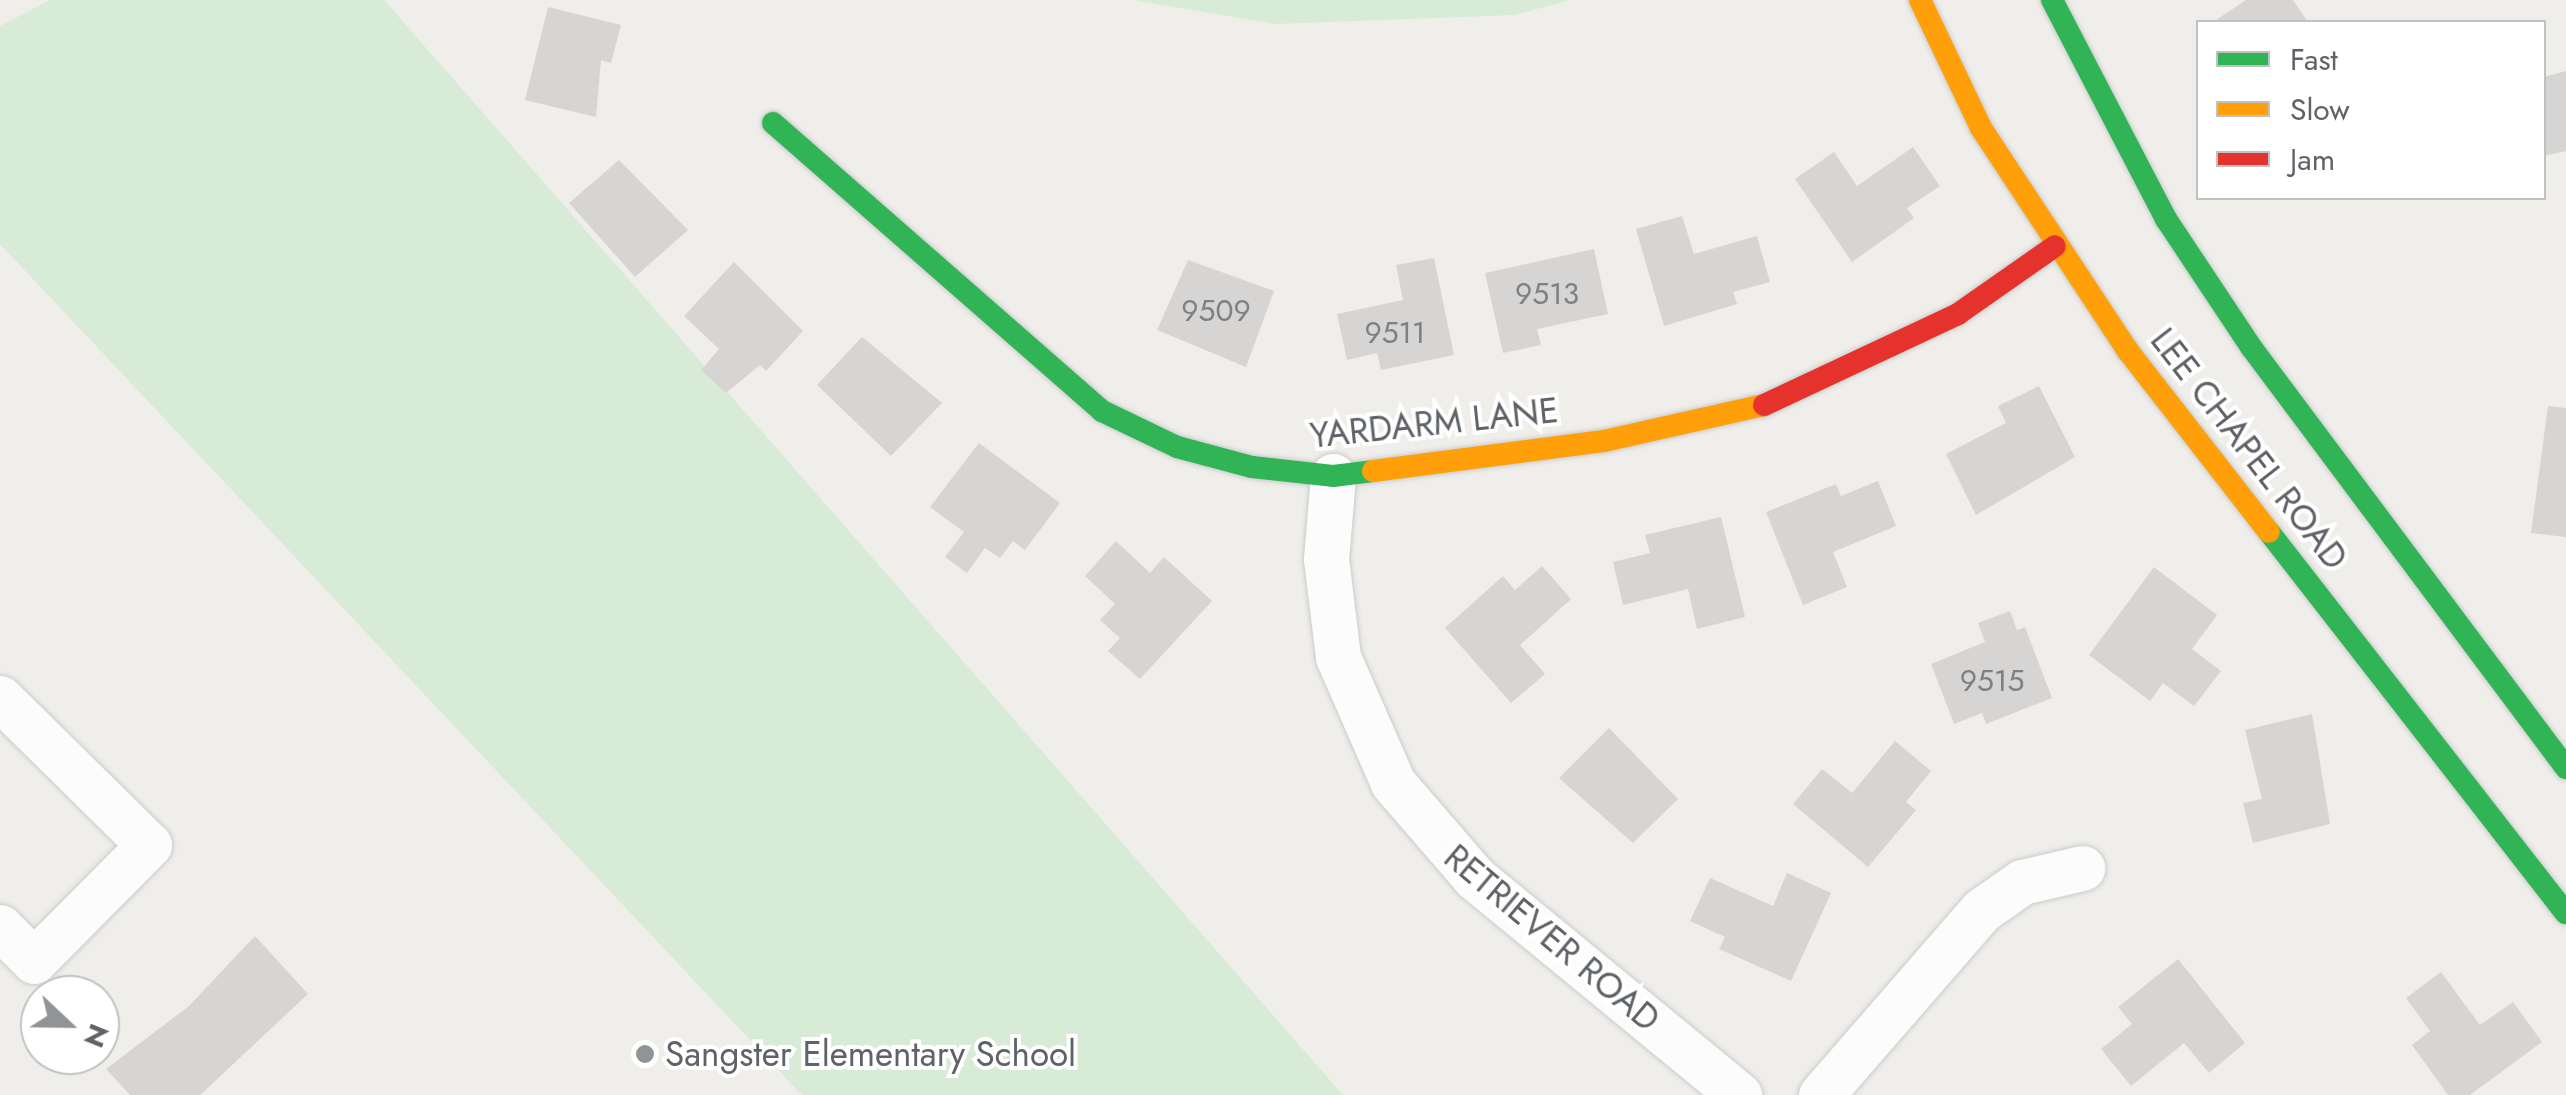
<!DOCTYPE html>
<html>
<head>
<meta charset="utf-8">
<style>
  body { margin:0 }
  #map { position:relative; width:2566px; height:1095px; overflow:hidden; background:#efeeea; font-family:Jost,sans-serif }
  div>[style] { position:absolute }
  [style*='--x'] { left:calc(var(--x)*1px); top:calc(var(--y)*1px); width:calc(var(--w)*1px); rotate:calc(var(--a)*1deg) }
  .green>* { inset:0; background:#d8ebd6 }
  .building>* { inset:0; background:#d6d5d3 }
  .roads { filter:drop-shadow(0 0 2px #cbcccc) drop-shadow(0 0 2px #cbcccc) }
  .street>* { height:45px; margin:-22.5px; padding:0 22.5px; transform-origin:22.5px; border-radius:22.5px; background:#fdfcfc }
  .fast>* { height:22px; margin:-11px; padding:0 11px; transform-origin:11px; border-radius:11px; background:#30b455 }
  .slow>* { height:22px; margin:-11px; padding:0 11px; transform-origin:11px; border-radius:11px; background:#ff9f0a }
  .jam>* { height:22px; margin:-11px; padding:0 11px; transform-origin:11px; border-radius:11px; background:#e5322d }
  .dots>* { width:28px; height:28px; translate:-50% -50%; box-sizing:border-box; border:5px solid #fff; border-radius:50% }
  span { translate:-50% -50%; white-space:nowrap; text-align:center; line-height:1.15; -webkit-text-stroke:8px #fff; paint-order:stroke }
  .number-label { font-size:30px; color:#7e8184 }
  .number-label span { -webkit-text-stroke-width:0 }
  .street-label { font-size:35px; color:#5f6368 }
  .poi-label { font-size:35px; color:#5f6368 }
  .left { translate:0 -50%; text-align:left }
  .legend { position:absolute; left:2196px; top:20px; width:350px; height:180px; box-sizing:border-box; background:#fff; border:2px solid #bfc1c3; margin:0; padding:12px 18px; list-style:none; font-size:30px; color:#5f6368 }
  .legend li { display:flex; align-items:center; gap:20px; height:50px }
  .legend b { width:50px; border:2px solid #bfc1c3 }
  .north { position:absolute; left:20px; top:975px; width:100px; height:100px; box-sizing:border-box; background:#fff; border:2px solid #bfc1c3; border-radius:50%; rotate:112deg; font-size:28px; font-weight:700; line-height:40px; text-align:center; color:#5f6368 }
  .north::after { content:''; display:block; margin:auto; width:35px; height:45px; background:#919496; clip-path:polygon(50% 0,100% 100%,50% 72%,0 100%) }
</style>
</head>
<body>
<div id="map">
  <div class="green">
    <i style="clip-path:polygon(50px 0,384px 0,1343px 1095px,802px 1095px,0 244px,0 26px)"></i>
    <i style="clip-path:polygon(1133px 0,1570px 0,1515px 15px,1275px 24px)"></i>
  </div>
  <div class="building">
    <i style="clip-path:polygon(2246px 0,2293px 0,2308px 22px,2213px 22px)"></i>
    <i style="clip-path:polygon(548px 7px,621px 25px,611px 63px,601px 60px,596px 117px,525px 100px)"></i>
    <i style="clip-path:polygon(2566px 71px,2566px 151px,2544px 156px,2544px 77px)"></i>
    <i style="clip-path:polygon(1913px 147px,1940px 186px,1907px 208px,1914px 218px,1852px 262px,1795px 179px,1834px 152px,1857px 186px)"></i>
    <i style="clip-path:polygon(619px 160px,688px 230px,635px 277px,569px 203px)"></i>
    <i style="clip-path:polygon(1682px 216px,1694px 254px,1757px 236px,1770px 282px,1733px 292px,1737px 304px,1664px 326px,1636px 229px)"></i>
    <i style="clip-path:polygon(1594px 249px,1608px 314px,1537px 329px,1541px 345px,1503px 353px,1485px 273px)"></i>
    <i style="clip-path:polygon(1434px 258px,1454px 355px,1381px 370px,1377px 353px,1347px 360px,1337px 314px,1403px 300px,1396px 265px)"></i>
    <i style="clip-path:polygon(1188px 260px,1274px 291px,1246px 367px,1157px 330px)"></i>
    <i style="clip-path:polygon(734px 262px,803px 331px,766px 371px,760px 365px,726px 393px,701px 370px,719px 349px,684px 316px)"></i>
    <i style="clip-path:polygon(862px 337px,942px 403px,891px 456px,817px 385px)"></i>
    <i style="clip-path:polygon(2039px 386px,2075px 457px,1976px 515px,1946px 454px,2006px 423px,1998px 406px)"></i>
    <i style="clip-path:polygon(2548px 406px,2566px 408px,2566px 537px,2531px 533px)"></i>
    <i style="clip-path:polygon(979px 443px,1060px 503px,1025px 550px,1013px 541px,1000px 558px,985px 548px,967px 573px,945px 557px,964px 532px,930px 507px)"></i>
    <i style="clip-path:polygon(1878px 481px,1896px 526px,1833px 552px,1847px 587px,1803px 605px,1766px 512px,1836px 484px,1841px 496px)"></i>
    <i style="clip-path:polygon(1721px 517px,1745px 617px,1697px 629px,1688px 589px,1623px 605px,1613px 562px,1650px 553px,1645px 535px)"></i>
    <i style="clip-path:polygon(1116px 541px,1150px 573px,1164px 557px,1212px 601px,1140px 679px,1108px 651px,1120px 638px,1100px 620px,1115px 604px,1085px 576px)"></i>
    <i style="clip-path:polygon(1542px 566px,1571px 599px,1520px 645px,1545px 674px,1511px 703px,1445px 628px,1503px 576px,1515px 590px)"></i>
    <i style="clip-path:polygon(2154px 567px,2217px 615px,2192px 649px,2221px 671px,2194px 706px,2163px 683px,2150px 701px,2089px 655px)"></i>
    <i style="clip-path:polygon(2010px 611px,2017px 630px,2025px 627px,2052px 698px,1986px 724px,1982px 713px,1954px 724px,1931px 664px,1985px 642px,1978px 623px)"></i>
    <i style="clip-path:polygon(2312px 714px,2330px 824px,2253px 843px,2243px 803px,2262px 799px,2245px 730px)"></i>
    <i style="clip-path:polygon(1609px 728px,1678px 799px,1633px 843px,1559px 778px)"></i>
    <i style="clip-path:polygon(1895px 741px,1931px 771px,1906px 802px,1916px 810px,1868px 867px,1793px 804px,1822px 769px,1852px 793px)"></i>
    <i style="clip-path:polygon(1787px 873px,1831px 893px,1791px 981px,1719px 949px,1725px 937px,1690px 921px,1710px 878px,1773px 906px)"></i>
    <i style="clip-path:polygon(255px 936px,308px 994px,200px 1095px,130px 1095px,106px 1069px,189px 1006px)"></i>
    <i style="clip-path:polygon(2178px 959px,2245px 1043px,2209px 1073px,2184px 1043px,2131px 1086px,2101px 1049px,2132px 1024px,2118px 1007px)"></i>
    <i style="clip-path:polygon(2441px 972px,2480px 1025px,2513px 1002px,2542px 1042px,2470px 1095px,2448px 1095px,2412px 1045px,2430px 1031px,2406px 998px)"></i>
  </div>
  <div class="roads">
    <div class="street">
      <i style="--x:1333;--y:476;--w:83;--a:94.8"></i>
      <i style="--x:1326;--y:559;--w:99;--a:83"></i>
      <i style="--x:1338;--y:657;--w:137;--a:66.4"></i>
      <i style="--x:1393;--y:783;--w:125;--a:49.2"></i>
      <i style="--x:1475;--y:878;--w:342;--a:39.4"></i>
      <i style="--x:0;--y:698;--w:209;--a:44.6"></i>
      <i style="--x:149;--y:845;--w:163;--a:134.8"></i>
      <i style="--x:34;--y:961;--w:48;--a:-135"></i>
      <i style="--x:1821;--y:1095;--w:245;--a:-49"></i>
      <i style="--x:1982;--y:910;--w:49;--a:-35"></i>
      <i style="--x:2022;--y:882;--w:62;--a:-13.1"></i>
    </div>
    <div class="fast">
      <i style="--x:2052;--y:0;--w:247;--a:62.5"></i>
      <i style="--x:2166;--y:219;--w:154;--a:56.4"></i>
      <i style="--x:2251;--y:347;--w:526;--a:53.2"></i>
      <i style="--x:773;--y:123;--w:437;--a:41.2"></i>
      <i style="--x:1102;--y:411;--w:83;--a:25.6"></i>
      <i style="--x:1177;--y:447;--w:78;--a:14.9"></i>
      <i style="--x:1252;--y:467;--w:81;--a:6.3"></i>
      <i style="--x:1333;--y:476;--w:40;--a:-7.1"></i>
      <i style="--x:2269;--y:532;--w:483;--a:52.1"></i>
    </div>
    <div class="slow">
      <i style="--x:1920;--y:0;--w:142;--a:64.5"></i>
      <i style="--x:1981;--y:128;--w:267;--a:56.6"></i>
      <i style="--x:2128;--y:351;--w:229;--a:52.1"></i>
      <i style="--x:1373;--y:471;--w:233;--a:-7.4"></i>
      <i style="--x:1604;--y:441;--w:164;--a:-12.7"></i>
    </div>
    <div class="jam">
      <i style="--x:1764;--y:405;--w:214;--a:-25.1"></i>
      <i style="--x:1958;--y:314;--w:118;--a:-35"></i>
    </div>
  </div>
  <div class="dots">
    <i style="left:645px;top:1054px;background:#919496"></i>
  </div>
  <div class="number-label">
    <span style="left:1547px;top:294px">9513</span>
    <span style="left:1216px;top:311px">9509</span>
    <span style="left:1395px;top:333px">9511</span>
    <span style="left:1992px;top:681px">9515</span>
  </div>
  <div class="street-label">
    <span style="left:1434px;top:423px;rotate:-6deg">YARDARM LANE</span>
    <span style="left:2249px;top:449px;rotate:52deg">LEE CHAPEL ROAD</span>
    <span style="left:1552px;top:938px;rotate:40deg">RETRIEVER ROAD</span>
  </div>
  <div class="poi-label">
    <span class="left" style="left:665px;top:1054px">Sangster Elementary School</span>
  </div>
  <ul class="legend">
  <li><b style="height:12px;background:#30b455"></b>Fast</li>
  <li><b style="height:12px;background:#ff9f0a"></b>Slow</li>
  <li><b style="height:12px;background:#e5322d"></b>Jam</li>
  </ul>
  <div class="north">N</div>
</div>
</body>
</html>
